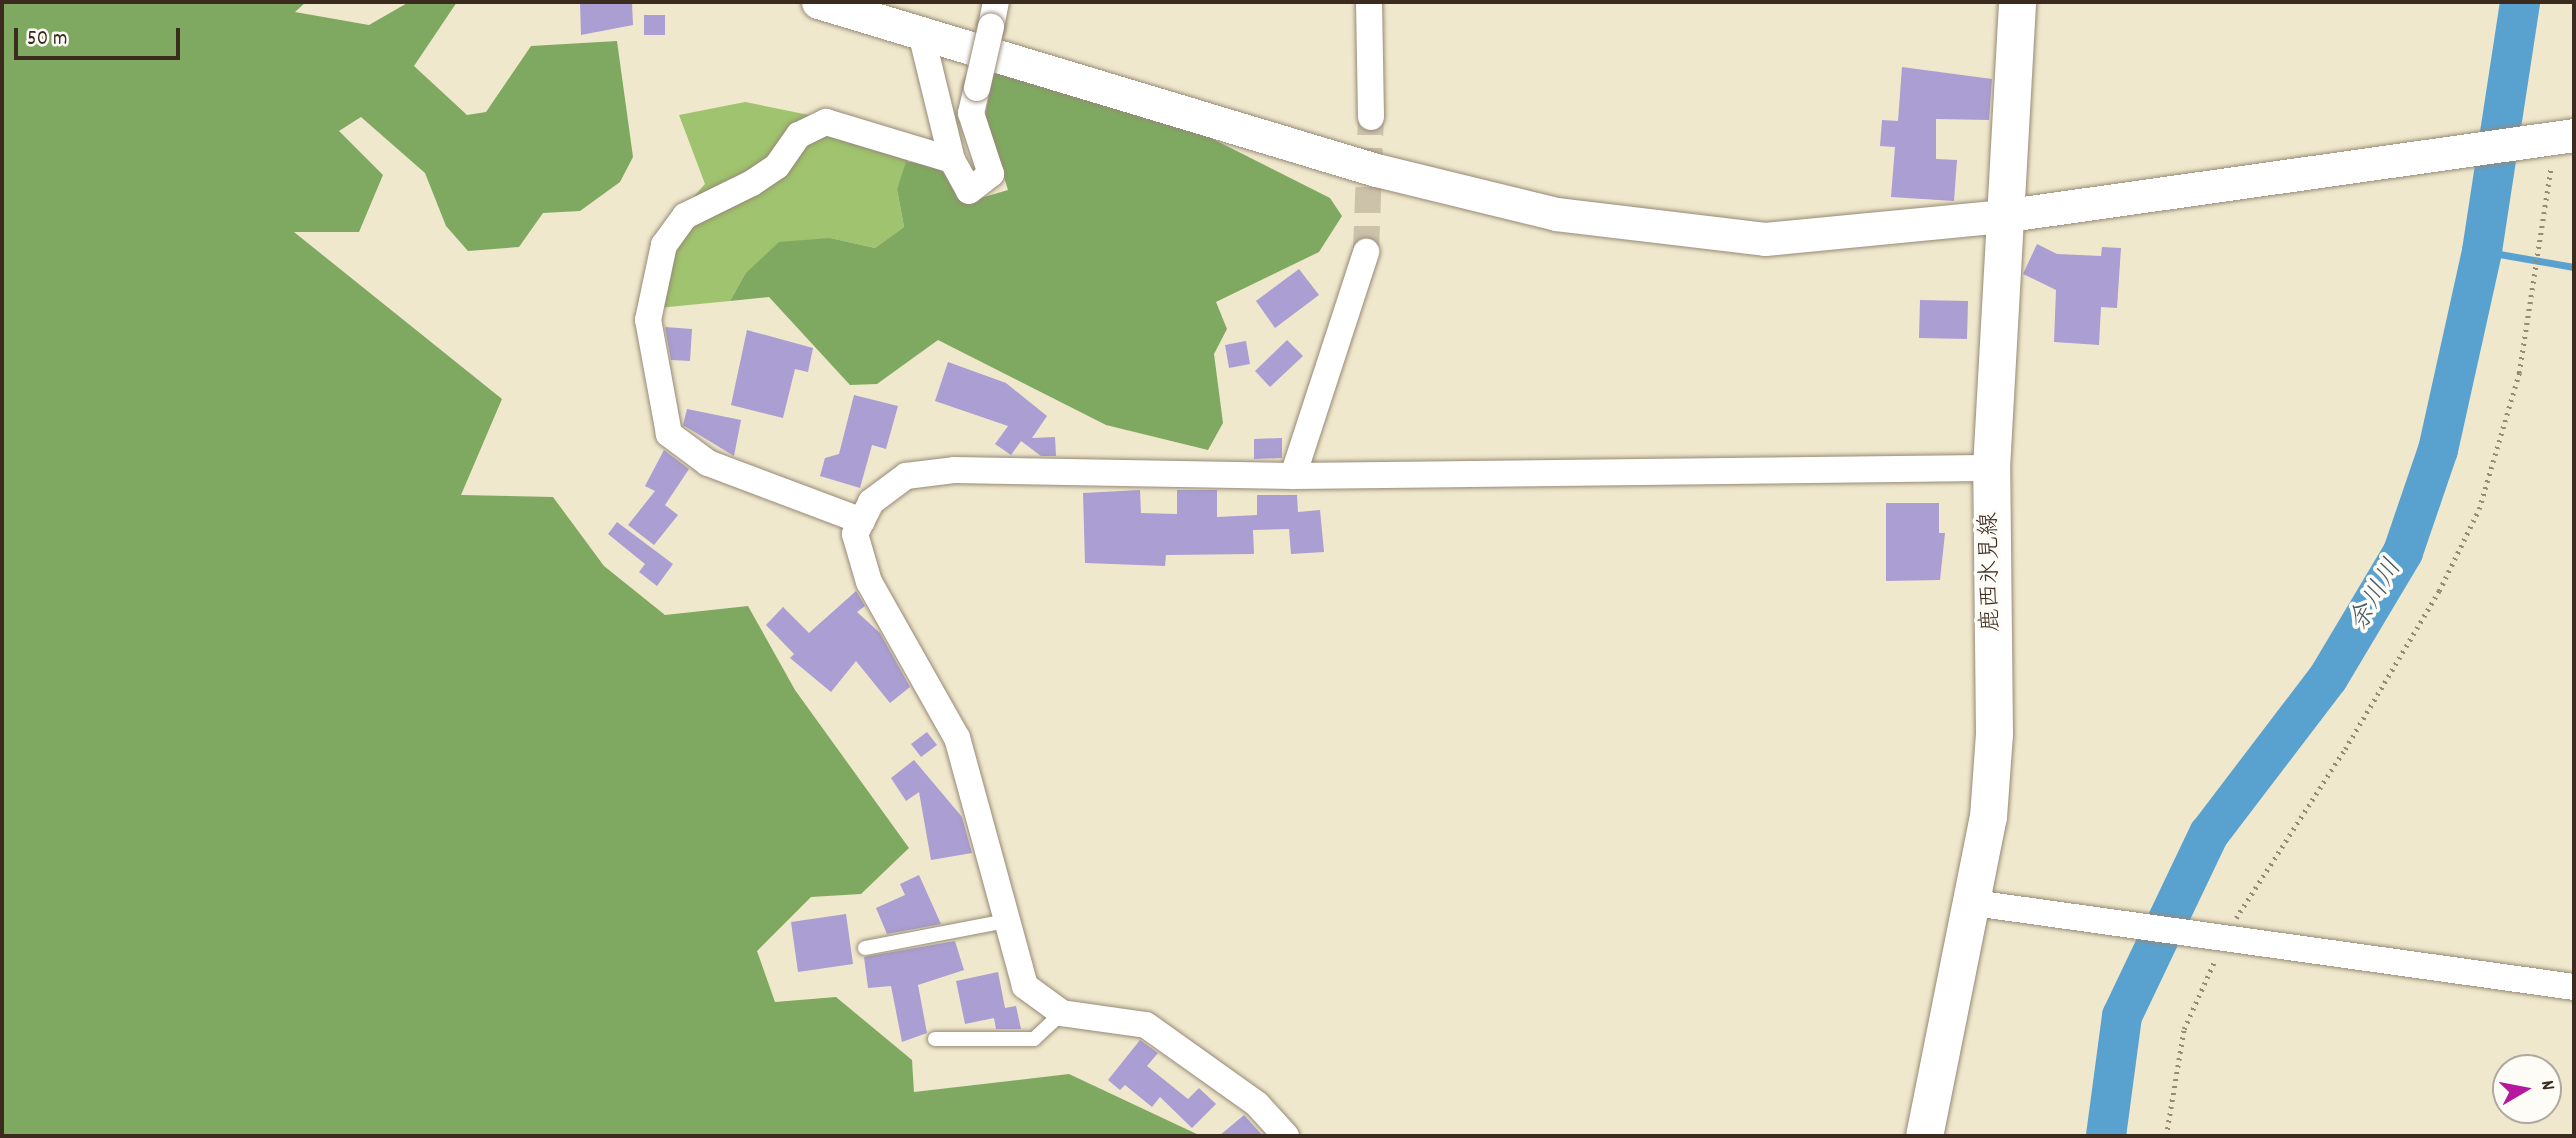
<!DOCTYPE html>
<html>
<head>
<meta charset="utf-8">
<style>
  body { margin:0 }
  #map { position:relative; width:2576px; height:1138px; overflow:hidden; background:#f0e8cd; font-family:Dekko,"Klee One",sans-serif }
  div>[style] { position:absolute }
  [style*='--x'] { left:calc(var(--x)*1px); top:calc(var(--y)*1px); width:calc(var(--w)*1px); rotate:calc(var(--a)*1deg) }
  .green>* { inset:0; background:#9fc36e }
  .forest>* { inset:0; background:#7fa961 }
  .stream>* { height:7px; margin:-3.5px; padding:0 3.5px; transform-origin:3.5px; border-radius:3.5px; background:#59a2d0 }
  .river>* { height:40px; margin:-20px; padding:0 20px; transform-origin:20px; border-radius:20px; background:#59a2d0 }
  .building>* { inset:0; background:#aa9ed2 }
  .minor-tunnel>* { height:26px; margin-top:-13px; transform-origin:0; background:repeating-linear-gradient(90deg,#ccc2aa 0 26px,transparent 0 39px) }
  .path>* { height:4.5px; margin-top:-2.25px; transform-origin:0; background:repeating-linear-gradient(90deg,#968976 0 2px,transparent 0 7px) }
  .roads { filter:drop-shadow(0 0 2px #968976) drop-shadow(0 0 2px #968976) }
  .service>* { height:14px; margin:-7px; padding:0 7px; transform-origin:7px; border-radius:7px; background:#fff }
  .minor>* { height:26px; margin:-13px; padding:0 13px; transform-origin:13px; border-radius:13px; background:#fff }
  .tertiary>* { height:33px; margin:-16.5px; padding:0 16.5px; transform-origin:16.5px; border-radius:16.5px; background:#fff }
  .secondary>* { height:37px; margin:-18.5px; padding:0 18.5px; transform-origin:18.5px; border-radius:18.5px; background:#fff }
  .bridges { filter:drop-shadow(0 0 2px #968976) drop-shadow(0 0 2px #968976) }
  .minor-bridge>* { height:26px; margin:-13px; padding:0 13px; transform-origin:13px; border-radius:13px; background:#fff }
  span { translate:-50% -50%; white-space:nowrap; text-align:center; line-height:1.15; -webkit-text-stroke:7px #fdfcf7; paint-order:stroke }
  .street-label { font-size:24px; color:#3b2a1e }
  .water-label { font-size:26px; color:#475a65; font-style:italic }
  .frame { position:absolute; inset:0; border:4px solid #3b2a1e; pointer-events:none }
  .north { position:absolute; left:2492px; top:1054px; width:70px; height:70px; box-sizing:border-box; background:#fdfcf7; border:2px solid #afa8a0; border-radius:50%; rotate:80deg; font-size:19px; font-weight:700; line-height:28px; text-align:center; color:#3b2a1e }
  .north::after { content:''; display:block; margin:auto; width:24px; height:32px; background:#b5179e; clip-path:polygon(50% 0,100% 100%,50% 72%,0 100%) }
  .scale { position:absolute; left:14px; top:28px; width:166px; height:32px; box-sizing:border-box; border:4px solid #3b2a1e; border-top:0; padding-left:9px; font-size:21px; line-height:24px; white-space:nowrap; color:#3b2a1e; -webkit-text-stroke:5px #fdfcf7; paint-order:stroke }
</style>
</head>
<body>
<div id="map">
  <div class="green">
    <i style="clip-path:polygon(745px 102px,918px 137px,897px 189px,904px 227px,875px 248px,830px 238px,745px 274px,730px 301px,658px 308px,688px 203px,705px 184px,679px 115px)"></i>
  </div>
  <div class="forest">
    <i style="clip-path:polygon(2px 2px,306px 2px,295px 12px,369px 25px,409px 2px,457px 2px,414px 66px,467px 115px,486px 112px,531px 46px,617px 41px,633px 157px,620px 182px,580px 211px,543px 213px,519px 247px,468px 251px,446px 226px,425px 173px,361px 117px,339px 131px,383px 175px,359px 232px,294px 232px,502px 399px,461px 495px,553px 497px,604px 566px,665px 615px,748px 606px,795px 690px,909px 848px,861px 894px,811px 897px,757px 951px,775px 1002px,836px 997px,912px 1060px,914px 1092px,1069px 1074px,1201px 1136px,2px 1136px)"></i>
    <i style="clip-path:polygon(994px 71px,1207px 136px,1330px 198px,1342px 216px,1319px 252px,1216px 302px,1227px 329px,1214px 354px,1223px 423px,1208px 450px,1106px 425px,938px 340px,877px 384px,850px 385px,769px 297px,730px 301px,745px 274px,779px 242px,830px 238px,875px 248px,904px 227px,897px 189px,906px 162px,933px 163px,974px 200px,1008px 190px,985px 116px)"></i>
  </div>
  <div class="stream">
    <i style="--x:2482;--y:251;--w:93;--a:9.9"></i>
  </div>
  <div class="river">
    <i style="--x:2106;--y:1136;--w:121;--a:-82.4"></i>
    <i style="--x:2122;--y:1016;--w:202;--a:-64.5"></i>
    <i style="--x:2209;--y:834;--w:196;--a:-52.7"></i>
    <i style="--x:2328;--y:678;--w:147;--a:-59.2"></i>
    <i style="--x:2403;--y:552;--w:108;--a:-71.1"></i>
    <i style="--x:2438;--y:450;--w:204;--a:-77.5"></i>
    <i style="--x:2482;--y:251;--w:252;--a:-81.3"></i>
  </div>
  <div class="building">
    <i style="clip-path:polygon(580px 2px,632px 2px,633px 25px,581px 35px)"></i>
    <i style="clip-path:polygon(644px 15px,665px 15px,665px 35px,644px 35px)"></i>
    <i style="clip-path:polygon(1902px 67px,1992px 79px,1989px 120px,1936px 119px,1936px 159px,1957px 160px,1954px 201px,1891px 197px,1895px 147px,1880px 146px,1882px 120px,1898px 121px)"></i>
    <i style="clip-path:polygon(2037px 244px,2057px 254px,2101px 256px,2102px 247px,2121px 248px,2117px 308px,2101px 307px,2099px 345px,2054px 342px,2056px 290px,2023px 274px)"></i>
    <i style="clip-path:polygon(1299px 269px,1319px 295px,1275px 328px,1256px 301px)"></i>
    <i style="clip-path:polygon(1920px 300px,1968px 301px,1967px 339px,1919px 338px)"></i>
    <i style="clip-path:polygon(665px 327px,692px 329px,690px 361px,671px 360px)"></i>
    <i style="clip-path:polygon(747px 330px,813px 348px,808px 372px,795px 369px,783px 418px,731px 405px)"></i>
    <i style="clip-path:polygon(1287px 340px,1303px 356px,1270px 387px,1255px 371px)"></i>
    <i style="clip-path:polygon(1246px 341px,1250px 364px,1229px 368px,1225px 345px)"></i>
    <i style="clip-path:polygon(948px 362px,1006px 383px,1047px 416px,1032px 438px,1055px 437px,1056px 456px,1041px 456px,1021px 441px,1011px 455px,995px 444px,1008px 426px,935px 401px)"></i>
    <i style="clip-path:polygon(854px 395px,898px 406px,886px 449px,872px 445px,860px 488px,820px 476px,825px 458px,839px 454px)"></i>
    <i style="clip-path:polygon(687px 409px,741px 420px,734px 456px,683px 425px)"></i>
    <i style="clip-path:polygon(1282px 438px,1282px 458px,1254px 459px,1254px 439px)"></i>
    <i style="clip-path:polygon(664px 450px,689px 469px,665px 505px,678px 515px,654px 545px,628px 525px,655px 491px,645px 486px)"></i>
    <i style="clip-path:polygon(1140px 490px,1141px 513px,1177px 514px,1177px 490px,1217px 490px,1217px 517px,1257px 515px,1257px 495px,1297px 495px,1298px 512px,1320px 510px,1324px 552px,1291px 554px,1289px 529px,1253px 530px,1254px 554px,1166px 555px,1165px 566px,1085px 563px,1083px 493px)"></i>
    <i style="clip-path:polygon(1886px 503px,1939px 503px,1939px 533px,1945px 533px,1940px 580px,1886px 581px)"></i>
    <i style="clip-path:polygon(617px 522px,673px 564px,657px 586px,639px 572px,645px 564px,608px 534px)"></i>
    <i style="clip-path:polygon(856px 591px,865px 606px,857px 612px,880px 633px,910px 687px,890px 703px,856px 661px,831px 692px,790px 658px,794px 654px,766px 625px,783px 607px,809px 633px)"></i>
    <i style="clip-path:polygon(927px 732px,937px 745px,921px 757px,911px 744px)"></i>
    <i style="clip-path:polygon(914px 760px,962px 817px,972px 853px,931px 860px,919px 792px,906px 801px,891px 778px)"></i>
    <i style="clip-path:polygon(919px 875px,941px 924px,887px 934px,876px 908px,905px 895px,900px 884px)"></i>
    <i style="clip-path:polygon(846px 914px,853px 964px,798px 972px,791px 922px)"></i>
    <i style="clip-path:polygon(955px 941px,964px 970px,918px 985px,927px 1033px,902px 1042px,891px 986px,868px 988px,864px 957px)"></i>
    <i style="clip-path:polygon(998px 972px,1005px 1008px,1016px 1006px,1021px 1029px,996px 1029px,994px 1018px,965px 1024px,956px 981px)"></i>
    <i style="clip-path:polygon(1140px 1040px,1158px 1053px,1147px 1066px,1188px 1099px,1199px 1088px,1216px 1104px,1192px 1128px,1160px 1097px,1152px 1107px,1125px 1085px,1120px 1090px,1108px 1080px)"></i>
    <i style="clip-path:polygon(1244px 1115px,1263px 1136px,1219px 1136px)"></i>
  </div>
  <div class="minor-tunnel">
    <i style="--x:1366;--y:252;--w:135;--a:-87.9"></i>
  </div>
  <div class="path">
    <i style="--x:2236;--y:918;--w:201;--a:-57.2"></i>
    <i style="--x:2345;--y:749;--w:184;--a:-59.3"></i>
    <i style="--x:2439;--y:591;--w:91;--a:-64"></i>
    <i style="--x:2479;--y:509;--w:142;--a:-73.6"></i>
    <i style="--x:2519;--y:373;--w:209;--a:-81.2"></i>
    <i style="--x:2166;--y:1136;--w:109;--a:-80.5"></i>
    <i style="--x:2184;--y:1029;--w:76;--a:-65.8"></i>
  </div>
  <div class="roads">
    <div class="service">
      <i style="--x:865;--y:948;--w:144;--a:-10.8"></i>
      <i style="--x:935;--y:1039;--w:99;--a:0"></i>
      <i style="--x:1034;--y:1039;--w:38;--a:-43"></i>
    </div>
    <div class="minor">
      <i style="--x:1369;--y:2;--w:115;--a:89"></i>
      <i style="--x:991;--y:27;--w:25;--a:-79"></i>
      <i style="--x:921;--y:33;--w:131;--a:76.3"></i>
      <i style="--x:952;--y:160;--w:35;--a:61"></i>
      <i style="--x:969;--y:191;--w:28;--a:-38"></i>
      <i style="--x:991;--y:174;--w:64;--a:-108.2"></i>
      <i style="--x:971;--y:113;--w:26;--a:-77"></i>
      <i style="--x:1293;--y:476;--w:236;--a:-71.9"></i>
      <i style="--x:862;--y:521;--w:165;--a:-159.4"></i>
      <i style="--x:708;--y:463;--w:49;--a:-143.4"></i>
      <i style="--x:669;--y:434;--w:116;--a:-100.4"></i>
      <i style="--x:648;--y:320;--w:77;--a:-78"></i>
      <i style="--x:664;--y:245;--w:36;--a:-54"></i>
      <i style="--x:685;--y:216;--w:75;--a:-26.2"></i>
      <i style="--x:752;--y:183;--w:30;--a:-34"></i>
      <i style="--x:777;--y:166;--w:38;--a:-55"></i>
      <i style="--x:799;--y:135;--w:30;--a:-26"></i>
      <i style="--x:826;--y:122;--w:132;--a:16.8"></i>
      <i style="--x:1974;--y:903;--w:606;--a:7.97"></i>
      <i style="--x:1286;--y:1136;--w:43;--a:-132.2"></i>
      <i style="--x:1257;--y:1104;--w:136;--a:-144.6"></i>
      <i style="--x:1146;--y:1025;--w:85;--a:-171.9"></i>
      <i style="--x:1062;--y:1013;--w:46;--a:-143.9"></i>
      <i style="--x:1025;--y:986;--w:257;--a:-105.3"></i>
      <i style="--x:957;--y:738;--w:179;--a:-119.4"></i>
      <i style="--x:869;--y:582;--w:50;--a:-106.3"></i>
      <i style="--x:855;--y:534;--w:36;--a:-63"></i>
      <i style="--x:871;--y:502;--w:44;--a:-36.6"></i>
      <i style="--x:906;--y:476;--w:48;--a:-7.1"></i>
      <i style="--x:954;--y:470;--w:339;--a:1"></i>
      <i style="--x:1293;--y:476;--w:698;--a:-0.66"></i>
    </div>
    <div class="tertiary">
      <i style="--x:818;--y:2;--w:583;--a:16.76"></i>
      <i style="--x:1376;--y:170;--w:185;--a:13.7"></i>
      <i style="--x:1556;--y:214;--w:210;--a:6.8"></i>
      <i style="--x:1765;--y:239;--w:238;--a:-5.5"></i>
      <i style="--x:2002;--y:216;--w:578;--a:-8.06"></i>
    </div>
    <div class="secondary">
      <i style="--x:1924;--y:1136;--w:325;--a:-78.7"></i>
      <i style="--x:1988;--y:817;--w:83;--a:-85.9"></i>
      <i style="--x:1994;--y:734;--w:266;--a:-90.6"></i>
      <i style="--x:1991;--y:468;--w:467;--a:-86.8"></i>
    </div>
  </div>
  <div class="bridges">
    <div class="minor-bridge">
      <i style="--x:977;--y:88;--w:63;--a:-77.1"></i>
    </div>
  </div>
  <div class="street-label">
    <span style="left:1992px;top:572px;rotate:-91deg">鹿西氷見線</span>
  </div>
  <div class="water-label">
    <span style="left:2377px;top:596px;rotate:-60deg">余川川</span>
  </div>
  <div class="frame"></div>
  <div class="north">N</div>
  <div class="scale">50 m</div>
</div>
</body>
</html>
